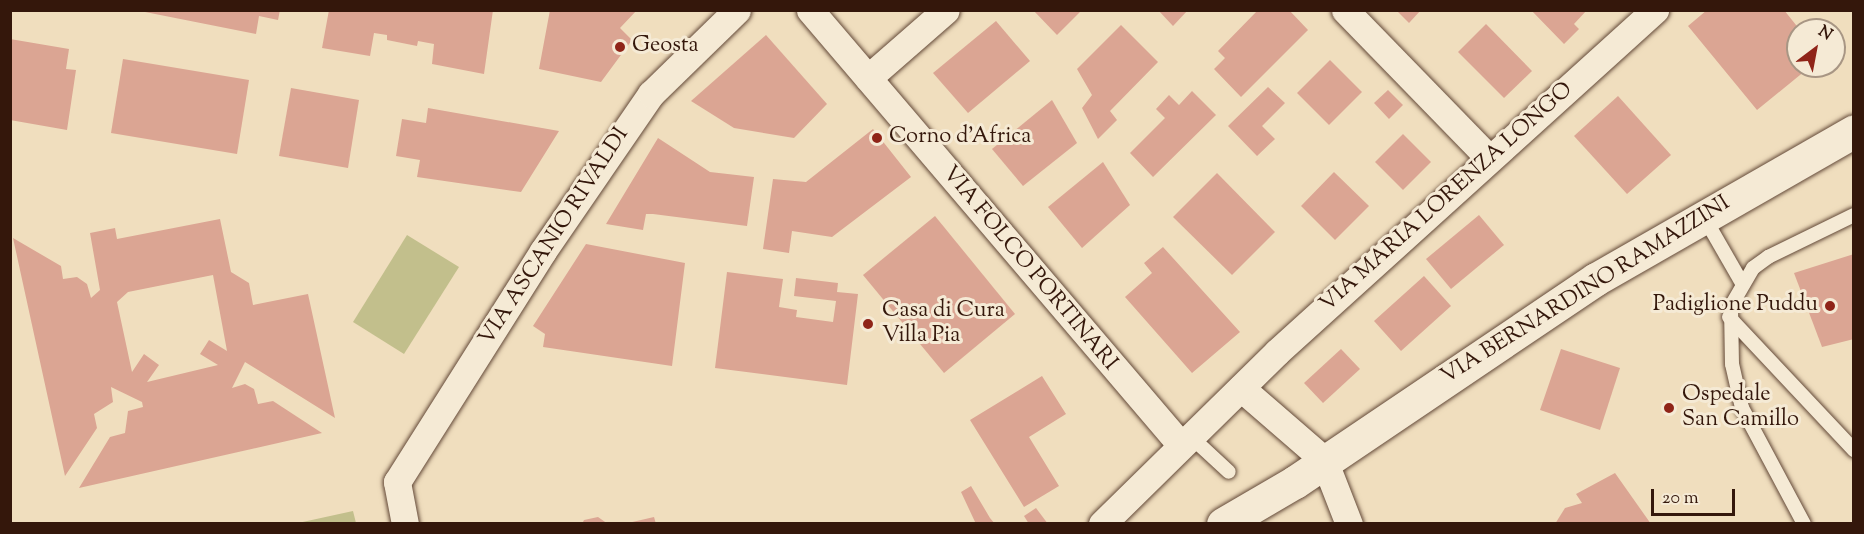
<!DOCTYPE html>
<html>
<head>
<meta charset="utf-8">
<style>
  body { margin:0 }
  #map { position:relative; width:1864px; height:534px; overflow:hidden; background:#f0debe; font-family:"Sorts Mill Goudy",serif }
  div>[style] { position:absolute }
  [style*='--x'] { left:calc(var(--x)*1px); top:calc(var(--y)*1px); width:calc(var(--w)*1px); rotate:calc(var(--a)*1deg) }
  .green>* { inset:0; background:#c2bf8c }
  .building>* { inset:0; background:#dba593 }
  .roads { filter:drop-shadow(0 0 2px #634938) drop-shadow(0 0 2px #634938) }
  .lane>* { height:14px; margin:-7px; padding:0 7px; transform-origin:7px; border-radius:7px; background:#f5ead5 }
  .street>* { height:27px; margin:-13.5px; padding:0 13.5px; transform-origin:13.5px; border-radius:13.5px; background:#f5ead5 }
  .secondary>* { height:33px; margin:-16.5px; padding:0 16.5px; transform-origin:16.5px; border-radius:16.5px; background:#f5ead5 }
  .dots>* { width:16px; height:16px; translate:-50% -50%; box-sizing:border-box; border:3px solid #f5ead5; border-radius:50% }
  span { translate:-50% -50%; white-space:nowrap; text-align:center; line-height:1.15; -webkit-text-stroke:6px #f5ead5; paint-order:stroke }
  .poi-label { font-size:22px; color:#34170b }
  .left { translate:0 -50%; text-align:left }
  .right { translate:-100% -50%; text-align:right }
  .street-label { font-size:22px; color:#34170b }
  .frame { position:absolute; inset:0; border:12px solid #34170b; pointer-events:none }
  .north { position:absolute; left:1786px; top:18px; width:60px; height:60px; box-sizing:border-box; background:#f5ead5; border:2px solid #a89684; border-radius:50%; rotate:32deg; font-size:16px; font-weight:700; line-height:24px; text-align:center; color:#34170b }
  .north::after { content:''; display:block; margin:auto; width:21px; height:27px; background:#8f2418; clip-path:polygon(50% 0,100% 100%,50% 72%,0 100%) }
  .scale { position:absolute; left:1651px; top:489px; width:84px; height:27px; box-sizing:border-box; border:3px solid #34170b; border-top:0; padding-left:8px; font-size:18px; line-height:21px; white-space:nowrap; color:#34170b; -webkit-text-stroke:4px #f5ead5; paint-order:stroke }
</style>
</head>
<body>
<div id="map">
  <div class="green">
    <i style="clip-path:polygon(407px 235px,459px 267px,404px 354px,353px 322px)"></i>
    <i style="clip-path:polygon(353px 511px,356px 523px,298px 523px)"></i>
  </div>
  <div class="building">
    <i style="clip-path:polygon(135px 10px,280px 10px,278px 20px,259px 16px,256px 34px)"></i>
    <i style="clip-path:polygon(329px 10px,493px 10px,484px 74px,432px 64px,434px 44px,418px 41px,417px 46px,387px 40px,387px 35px,374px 33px,370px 56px,322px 48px)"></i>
    <i style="clip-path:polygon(550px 10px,637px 10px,620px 28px,632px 40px,601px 82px,539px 69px)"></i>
    <i style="clip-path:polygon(1033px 10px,1082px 10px,1057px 35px)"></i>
    <i style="clip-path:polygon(1158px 10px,1188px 10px,1173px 26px)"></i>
    <i style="clip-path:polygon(1258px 10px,1289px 10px,1308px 30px,1241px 97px,1214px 69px,1225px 58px,1218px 51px)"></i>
    <i style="clip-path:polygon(1396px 10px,1421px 10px,1409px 23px)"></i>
    <i style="clip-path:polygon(1531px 10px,1587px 10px,1574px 24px,1579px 29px,1564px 44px)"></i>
    <i style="clip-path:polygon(1707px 10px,1784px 10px,1800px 30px,1798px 66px,1811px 66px,1757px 110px,1688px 26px)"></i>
    <i style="clip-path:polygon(996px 21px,1030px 61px,968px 113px,933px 73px)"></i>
    <i style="clip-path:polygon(1486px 24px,1532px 71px,1504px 98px,1458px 52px)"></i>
    <i style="clip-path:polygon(1121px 25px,1158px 62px,1110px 111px,1117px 120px,1098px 139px,1082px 108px,1092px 95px,1077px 69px)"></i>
    <i style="clip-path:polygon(766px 35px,827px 104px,794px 138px,734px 128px,691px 101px)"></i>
    <i style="clip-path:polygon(10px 39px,69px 49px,66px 69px,76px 70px,67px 130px,10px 120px)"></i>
    <i style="clip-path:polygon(123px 59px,249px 80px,237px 154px,111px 133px)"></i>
    <i style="clip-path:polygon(1330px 60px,1362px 92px,1329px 125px,1297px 93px)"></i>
    <i style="clip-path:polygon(1268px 87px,1285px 103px,1262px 126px,1275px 139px,1257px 156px,1228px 126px)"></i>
    <i style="clip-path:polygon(291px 88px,359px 100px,348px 168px,279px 156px)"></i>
    <i style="clip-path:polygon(1388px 90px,1403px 105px,1389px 119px,1374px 103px)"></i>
    <i style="clip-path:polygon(1192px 91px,1216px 115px,1153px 177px,1130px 153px,1165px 118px,1156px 109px,1169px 95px,1179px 105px)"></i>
    <i style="clip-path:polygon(1618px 96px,1671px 155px,1627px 194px,1574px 136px)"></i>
    <i style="clip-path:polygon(1052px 100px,1077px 143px,1023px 186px,992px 149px)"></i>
    <i style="clip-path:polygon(428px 108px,559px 131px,521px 192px,417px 177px,420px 160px,396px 156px,402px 119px,426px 123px)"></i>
    <i style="clip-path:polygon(873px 129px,911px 177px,832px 237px,792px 231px,789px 253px,763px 249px,773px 179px,806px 182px)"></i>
    <i style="clip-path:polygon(1403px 134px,1431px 162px,1403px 190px,1375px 162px)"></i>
    <i style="clip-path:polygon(658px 138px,710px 172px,754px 177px,747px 226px,653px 214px,646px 214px,643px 230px,606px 224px)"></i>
    <i style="clip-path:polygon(1103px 162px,1130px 205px,1082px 248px,1048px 207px)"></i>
    <i style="clip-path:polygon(1334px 172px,1369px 206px,1335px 240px,1301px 206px)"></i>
    <i style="clip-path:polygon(1217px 173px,1275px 232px,1232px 275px,1173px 217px)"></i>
    <i style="clip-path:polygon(1479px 215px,1504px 245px,1451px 289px,1426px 259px)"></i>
    <i style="clip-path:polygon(935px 216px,1015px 314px,944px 373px,863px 275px)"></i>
    <i style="clip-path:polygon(evenodd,220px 219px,231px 272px,249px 283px,253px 305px,308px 294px,335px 418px,245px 362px,232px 388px,245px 384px,254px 389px,258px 404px,273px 401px,322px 433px,79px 488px,110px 437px,125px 433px,128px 411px,143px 407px,142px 402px,111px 387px,113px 402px,94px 414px,97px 428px,65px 476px,13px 238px,61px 266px,63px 279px,77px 277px,87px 284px,91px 298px,100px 290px,90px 233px,115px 228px,117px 239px,220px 219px,213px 275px,227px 351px,209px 340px,200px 354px,218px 365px,147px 382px,159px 365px,144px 354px,132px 372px,117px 302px,128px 292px,213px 275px)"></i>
    <i style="clip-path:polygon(586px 244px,685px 263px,672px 366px,543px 347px,545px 334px,533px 326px)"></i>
    <i style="clip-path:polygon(1163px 247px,1240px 332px,1192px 373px,1125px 297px,1152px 273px,1144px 263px)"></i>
    <i style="clip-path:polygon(1854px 254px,1854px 339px,1822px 347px,1794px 273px)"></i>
    <i style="clip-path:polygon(727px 272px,783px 279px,779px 307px,797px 310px,796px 317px,833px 322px,836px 301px,794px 296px,796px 278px,838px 283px,837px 292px,858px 294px,847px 385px,715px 368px)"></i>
    <i style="clip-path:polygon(1424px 276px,1451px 306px,1401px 351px,1374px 321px)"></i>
    <i style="clip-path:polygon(1341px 349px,1360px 369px,1323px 403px,1304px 383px)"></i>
    <i style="clip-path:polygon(1561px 349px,1620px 368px,1600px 430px,1540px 410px)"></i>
    <i style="clip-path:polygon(1042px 376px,1066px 414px,1029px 437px,1059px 486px,1024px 507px,970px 420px)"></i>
    <i style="clip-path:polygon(1615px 473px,1651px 524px,1555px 524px,1565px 508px,1582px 503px,1576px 494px)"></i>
    <i style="clip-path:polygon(971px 486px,990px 518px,995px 524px,976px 524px,961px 492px)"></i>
    <i style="clip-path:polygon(1036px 508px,1048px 524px,1029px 524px,1024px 516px)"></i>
    <i style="clip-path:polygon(598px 517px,608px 524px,582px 524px,584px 520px)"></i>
    <i style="clip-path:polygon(654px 517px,656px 524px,628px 524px,628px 523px)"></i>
  </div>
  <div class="roads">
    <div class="lane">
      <i style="--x:1704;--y:217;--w:76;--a:60.1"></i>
      <i style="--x:1729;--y:317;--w:183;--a:46.8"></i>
      <i style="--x:1189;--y:435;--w:54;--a:42.8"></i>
      <i style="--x:1804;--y:524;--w:132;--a:-118.1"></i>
      <i style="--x:1742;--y:408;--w:45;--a:-102.8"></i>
      <i style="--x:1732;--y:364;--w:58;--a:-91"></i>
      <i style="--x:1731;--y:306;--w:44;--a:-59.9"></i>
      <i style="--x:1753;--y:268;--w:19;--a:-36"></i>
      <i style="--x:1768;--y:257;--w:96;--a:-26"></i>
    </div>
    <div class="street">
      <i style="--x:810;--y:10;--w:570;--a:49.55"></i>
      <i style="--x:1345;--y:10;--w:206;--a:45.8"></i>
      <i style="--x:868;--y:78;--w:103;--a:-41.1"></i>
      <i style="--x:1241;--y:388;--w:110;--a:40.9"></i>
      <i style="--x:1324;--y:460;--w:69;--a:68.7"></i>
      <i style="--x:405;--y:524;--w:43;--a:-100.8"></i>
      <i style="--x:397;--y:482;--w:273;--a:-57.7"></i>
      <i style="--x:543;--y:251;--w:191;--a:-55.5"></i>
      <i style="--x:651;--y:94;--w:120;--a:-44.3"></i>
      <i style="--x:1102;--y:524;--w:245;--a:-44.5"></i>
      <i style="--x:1277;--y:352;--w:510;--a:-42.14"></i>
    </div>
    <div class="secondary">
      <i style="--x:1223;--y:524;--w:83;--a:-30.3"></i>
      <i style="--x:1295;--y:482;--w:363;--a:-34"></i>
      <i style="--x:1596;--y:279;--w:297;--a:-29.8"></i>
    </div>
  </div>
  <div class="dots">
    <i style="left:620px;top:47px;background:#8f2418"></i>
    <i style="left:877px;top:138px;background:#8f2418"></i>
    <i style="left:1830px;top:306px;background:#8f2418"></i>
    <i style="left:868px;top:324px;background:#8f2418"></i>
    <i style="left:1669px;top:408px;background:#8f2418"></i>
  </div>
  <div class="poi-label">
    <span class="left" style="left:632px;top:47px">Geosta</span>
    <span class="left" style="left:889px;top:138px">Corno d'Africa</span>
    <span class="right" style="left:1818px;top:306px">Padiglione Puddu</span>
    <span class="left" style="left:882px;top:324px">Casa di Cura<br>Villa Pia</span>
    <span class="left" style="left:1682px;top:408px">Ospedale<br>San Camillo</span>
  </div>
  <div class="street-label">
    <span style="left:1447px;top:198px;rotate:-42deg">VIA MARIA LORENZA LONGO</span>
    <span style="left:555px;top:237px;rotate:-57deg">VIA ASCANIO RIVALDI</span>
    <span style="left:1029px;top:269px;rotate:50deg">VIA FOLCO PORTINARI</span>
    <span style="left:1586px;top:291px;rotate:-32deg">VIA BERNARDINO RAMAZZINI</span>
  </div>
  <div class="frame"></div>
  <div class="north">N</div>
  <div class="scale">20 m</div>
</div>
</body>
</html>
